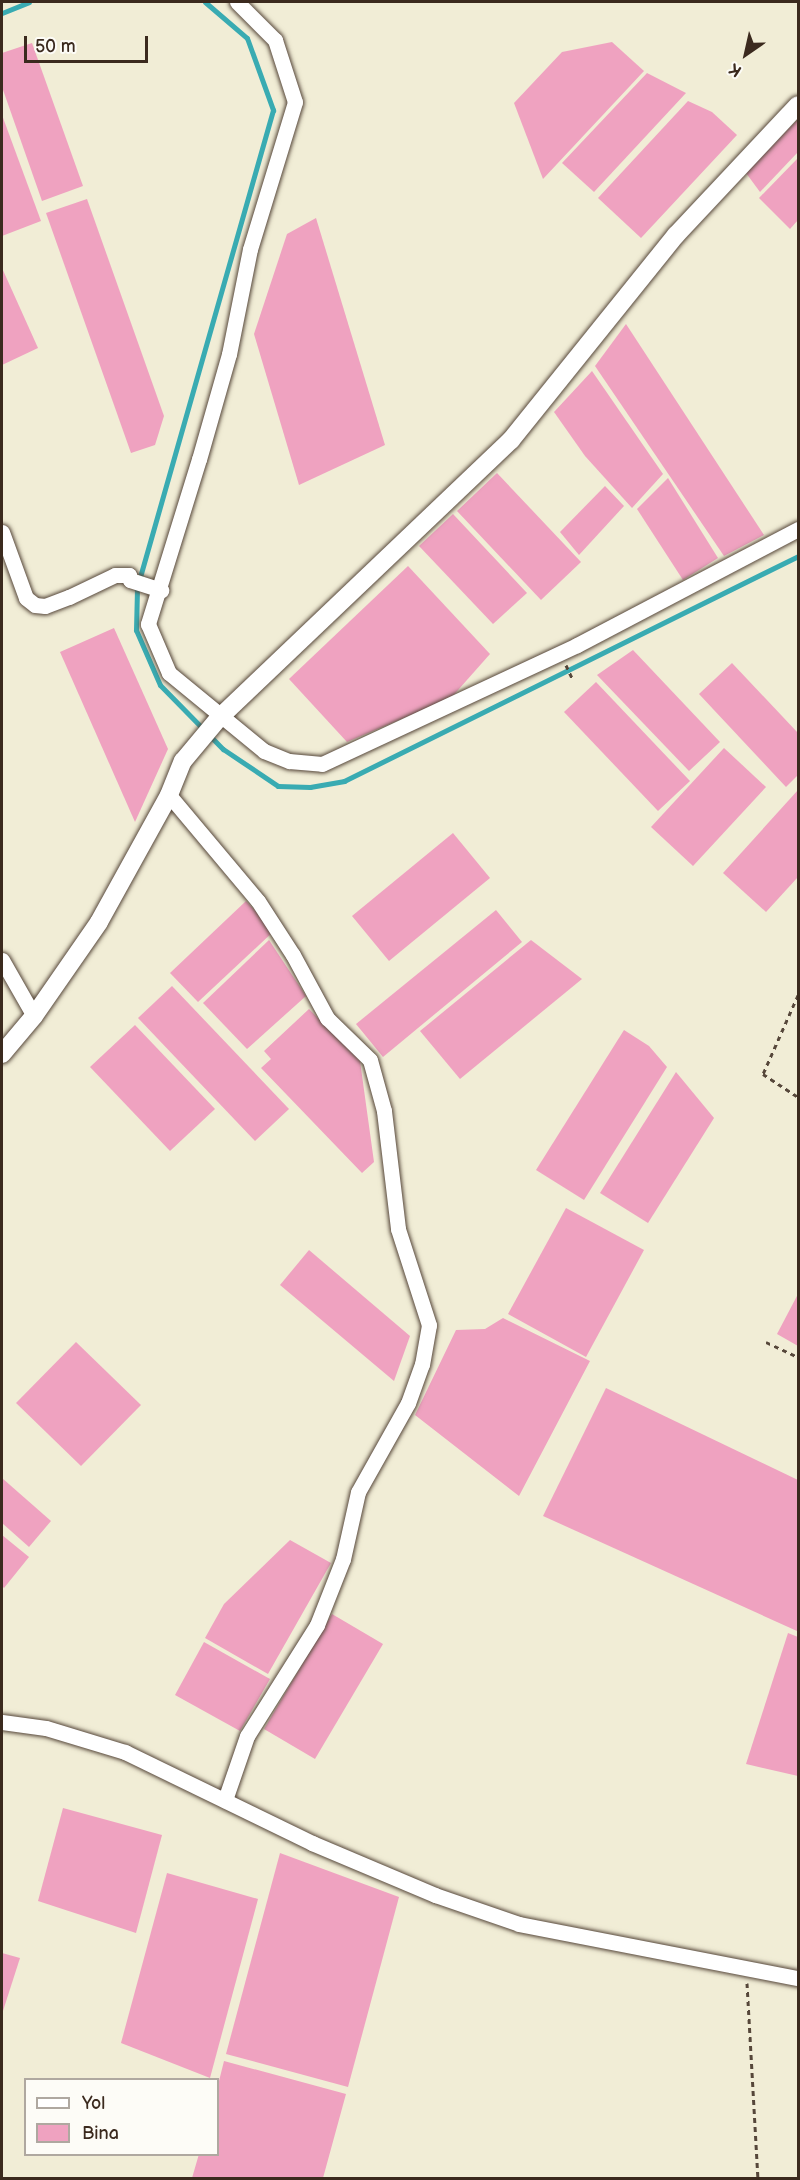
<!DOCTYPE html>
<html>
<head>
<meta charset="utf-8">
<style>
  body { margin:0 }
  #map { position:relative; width:800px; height:2180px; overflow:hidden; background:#f1edd6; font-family:"Balsamiq Sans",sans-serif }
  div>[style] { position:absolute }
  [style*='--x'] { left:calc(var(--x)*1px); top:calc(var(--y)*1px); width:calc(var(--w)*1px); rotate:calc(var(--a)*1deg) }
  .stream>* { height:5px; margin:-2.5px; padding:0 2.5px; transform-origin:2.5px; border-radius:2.5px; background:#39abb2 }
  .building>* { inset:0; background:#efa2c0 }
  .path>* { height:3px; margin-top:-1.5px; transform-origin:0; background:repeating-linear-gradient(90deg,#56473a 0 4.5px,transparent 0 9px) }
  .roads { filter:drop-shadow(0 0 2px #56473a) drop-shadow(0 0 2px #56473a) }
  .minor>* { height:15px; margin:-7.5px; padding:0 7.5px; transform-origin:7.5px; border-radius:7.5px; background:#fff }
  .tertiary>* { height:18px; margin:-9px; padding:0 9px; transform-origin:9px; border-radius:9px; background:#fff }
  span { translate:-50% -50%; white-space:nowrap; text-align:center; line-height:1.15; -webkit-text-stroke:6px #fdfcf7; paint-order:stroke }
  .frame { position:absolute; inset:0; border:3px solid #3b2a1e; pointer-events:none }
  .legend { position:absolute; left:24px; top:2078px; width:195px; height:78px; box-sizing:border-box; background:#fdfcf7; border:2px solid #afa8a0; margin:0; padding:8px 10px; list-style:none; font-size:18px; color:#3b2a1e }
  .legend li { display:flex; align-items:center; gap:12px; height:30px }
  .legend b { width:30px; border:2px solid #afa8a0 }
  .north { position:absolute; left:716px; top:24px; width:60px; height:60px; -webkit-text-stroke:4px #fdfcf7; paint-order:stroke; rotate:214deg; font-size:16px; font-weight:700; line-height:24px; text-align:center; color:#3b2a1e }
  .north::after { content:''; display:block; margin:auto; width:21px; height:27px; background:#3b2a1e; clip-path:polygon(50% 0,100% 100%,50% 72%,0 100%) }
  .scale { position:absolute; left:24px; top:36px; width:124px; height:27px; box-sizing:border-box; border:3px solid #3b2a1e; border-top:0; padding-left:8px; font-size:18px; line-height:21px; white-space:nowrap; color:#3b2a1e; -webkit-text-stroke:4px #fdfcf7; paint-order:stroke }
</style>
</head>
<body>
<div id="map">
  <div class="stream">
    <i style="--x:205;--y:2;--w:55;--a:40.6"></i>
    <i style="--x:247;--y:38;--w:77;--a:70.1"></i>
    <i style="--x:273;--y:110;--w:498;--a:105.9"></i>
    <i style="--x:137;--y:589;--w:41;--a:91.4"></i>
    <i style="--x:136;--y:630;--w:60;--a:66.4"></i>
    <i style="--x:160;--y:685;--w:90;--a:45.5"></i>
    <i style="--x:223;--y:749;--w:66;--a:33.9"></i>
    <i style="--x:278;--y:786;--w:32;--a:2"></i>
    <i style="--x:310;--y:787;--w:35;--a:-10"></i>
    <i style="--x:344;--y:781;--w:507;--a:-26.36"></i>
    <i style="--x:2;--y:13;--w:29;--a:-22"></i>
  </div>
  <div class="building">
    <i style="clip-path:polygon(612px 42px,644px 71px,543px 179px,514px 103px,562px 52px)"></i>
    <i style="clip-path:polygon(32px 43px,83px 186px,42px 201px,2px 87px,2px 53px)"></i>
    <i style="clip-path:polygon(647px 73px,686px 93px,594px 192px,562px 163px)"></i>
    <i style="clip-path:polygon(688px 101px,712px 112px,737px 135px,641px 238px,598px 198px)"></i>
    <i style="clip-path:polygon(2px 115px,41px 221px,2px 236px)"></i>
    <i style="clip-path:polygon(798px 119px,798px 152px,760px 192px,746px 173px)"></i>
    <i style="clip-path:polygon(798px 158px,798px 220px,790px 229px,759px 198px)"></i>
    <i style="clip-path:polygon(87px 199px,164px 416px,155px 445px,131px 453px,46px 213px)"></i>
    <i style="clip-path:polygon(316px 218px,385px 445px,299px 485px,254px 334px,287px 234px)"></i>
    <i style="clip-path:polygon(2px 268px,38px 348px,2px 365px)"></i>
    <i style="clip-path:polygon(626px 324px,764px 535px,724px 556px,595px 366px)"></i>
    <i style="clip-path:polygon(592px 371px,663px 474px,632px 508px,585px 456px,554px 412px)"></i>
    <i style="clip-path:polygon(497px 473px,581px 562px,541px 600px,457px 511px)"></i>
    <i style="clip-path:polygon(668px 478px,718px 558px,683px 580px,637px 509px)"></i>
    <i style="clip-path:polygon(605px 486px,624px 506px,579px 555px,560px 532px)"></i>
    <i style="clip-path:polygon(453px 514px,527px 593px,493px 624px,419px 546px)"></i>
    <i style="clip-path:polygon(408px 566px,490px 654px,451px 698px,347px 742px,289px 679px)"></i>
    <i style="clip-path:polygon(114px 628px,168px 749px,135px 822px,60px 652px)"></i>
    <i style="clip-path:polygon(633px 650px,720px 742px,689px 771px,597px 675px)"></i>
    <i style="clip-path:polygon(732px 663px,798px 733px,798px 775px,786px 787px,699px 694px)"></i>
    <i style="clip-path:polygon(596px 682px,690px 781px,658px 811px,564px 712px)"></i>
    <i style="clip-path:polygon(724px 748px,766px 787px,693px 866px,651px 827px)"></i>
    <i style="clip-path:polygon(798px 790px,798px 877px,766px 912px,723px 873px)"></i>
    <i style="clip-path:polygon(453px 833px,490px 878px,389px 961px,352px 916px)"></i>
    <i style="clip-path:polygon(246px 901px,274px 931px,198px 1002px,170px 973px)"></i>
    <i style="clip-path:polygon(496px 910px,522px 942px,383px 1057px,356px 1024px)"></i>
    <i style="clip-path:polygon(269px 940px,306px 996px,247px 1049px,203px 1003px)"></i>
    <i style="clip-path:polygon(531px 940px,582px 979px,460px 1079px,420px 1031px)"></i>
    <i style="clip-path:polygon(172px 986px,289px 1109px,255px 1141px,138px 1018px)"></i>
    <i style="clip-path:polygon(309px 1009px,360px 1061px,374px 1162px,362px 1173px,261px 1068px,271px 1059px,264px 1051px)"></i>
    <i style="clip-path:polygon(135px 1025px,215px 1109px,170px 1151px,90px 1067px)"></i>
    <i style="clip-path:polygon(624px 1030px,649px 1046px,667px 1067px,584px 1200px,536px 1170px)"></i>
    <i style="clip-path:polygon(676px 1072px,714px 1118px,648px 1223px,600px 1193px)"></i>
    <i style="clip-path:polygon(566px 1208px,644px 1250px,586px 1357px,508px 1314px)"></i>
    <i style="clip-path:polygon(309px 1250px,410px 1336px,394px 1381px,280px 1285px)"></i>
    <i style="clip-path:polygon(798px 1294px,798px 1346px,777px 1334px)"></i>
    <i style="clip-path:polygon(503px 1318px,590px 1361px,519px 1496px,415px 1415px,456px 1330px,485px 1329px)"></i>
    <i style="clip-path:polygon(76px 1342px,141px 1405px,81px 1466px,16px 1403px)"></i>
    <i style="clip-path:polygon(606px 1388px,798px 1480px,797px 1631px,543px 1516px)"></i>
    <i style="clip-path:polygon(2px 1478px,51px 1521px,29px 1547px,2px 1523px)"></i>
    <i style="clip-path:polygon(2px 1535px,29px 1557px,4px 1588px,2px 1586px)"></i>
    <i style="clip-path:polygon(290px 1540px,331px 1563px,268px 1674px,205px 1638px,224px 1604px)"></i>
    <i style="clip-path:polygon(332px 1614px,383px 1644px,315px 1759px,264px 1729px)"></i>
    <i style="clip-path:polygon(788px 1633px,798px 1637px,798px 1776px,746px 1764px)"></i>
    <i style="clip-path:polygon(204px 1642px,270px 1679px,240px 1731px,175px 1695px)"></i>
    <i style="clip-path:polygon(63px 1808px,162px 1835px,136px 1933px,38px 1901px)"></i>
    <i style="clip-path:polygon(280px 1853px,399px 1897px,348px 2087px,226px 2054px)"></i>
    <i style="clip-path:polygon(167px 1873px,258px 1899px,210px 2078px,121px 2043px)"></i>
    <i style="clip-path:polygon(2px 1953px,20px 1958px,2px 2014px)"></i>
    <i style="clip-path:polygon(224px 2061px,346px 2094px,323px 2178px,192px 2178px,199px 2154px,218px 2154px,218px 2085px)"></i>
  </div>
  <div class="path">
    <i style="--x:566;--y:665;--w:17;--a:65"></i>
    <i style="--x:798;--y:995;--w:86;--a:113.9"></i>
    <i style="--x:763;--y:1074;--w:42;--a:33.3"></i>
    <i style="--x:766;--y:1342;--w:35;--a:25"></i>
    <i style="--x:747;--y:1983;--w:195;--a:86.8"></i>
  </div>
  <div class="roads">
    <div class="minor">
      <i style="--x:237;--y:2;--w:54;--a:45"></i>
      <i style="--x:275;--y:40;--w:65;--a:72.1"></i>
      <i style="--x:295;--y:102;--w:154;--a:107"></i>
      <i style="--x:250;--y:249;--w:107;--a:101.3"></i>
      <i style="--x:229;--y:354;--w:109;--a:105.9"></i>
      <i style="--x:199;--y:459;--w:173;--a:107.2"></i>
      <i style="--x:148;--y:624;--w:53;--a:66.8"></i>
      <i style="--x:169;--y:673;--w:123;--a:39.4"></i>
      <i style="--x:264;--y:751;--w:27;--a:22"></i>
      <i style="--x:289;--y:761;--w:33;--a:5"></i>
      <i style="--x:322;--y:764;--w:281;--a:-25"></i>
      <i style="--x:577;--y:645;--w:250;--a:-27.7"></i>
      <i style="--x:2;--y:532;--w:70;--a:70"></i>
      <i style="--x:26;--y:598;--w:11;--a:38"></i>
      <i style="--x:35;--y:605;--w:10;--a:6"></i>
      <i style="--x:45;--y:606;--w:26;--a:-21"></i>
      <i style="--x:69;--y:597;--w:51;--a:-25.6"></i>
      <i style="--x:115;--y:575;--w:14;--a:0"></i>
      <i style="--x:129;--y:575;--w:5;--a:79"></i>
      <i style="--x:130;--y:580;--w:33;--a:18"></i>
      <i style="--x:169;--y:795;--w:138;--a:50"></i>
      <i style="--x:258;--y:901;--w:64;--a:57.1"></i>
      <i style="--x:293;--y:955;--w:72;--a:61.6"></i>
      <i style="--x:327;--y:1018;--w:60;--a:44.3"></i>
      <i style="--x:370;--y:1060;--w:53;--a:74.6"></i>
      <i style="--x:384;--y:1111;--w:119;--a:83.2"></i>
      <i style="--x:398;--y:1229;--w:101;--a:72.1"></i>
      <i style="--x:429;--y:1325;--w:40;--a:100"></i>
      <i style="--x:422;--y:1364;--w:41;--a:109.7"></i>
      <i style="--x:408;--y:1403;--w:102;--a:119.3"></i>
      <i style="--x:358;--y:1492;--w:69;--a:102.6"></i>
      <i style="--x:343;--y:1559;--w:71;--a:111.5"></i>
      <i style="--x:317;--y:1625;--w:131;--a:122.2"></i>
      <i style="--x:247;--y:1736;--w:68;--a:109"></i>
      <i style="--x:2;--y:960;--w:64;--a:60.3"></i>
      <i style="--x:2;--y:1722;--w:44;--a:7.8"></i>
      <i style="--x:46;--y:1728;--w:83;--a:16.9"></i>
      <i style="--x:125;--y:1752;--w:208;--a:25.9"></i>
      <i style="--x:312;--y:1843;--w:134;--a:22.9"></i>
      <i style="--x:435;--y:1895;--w:89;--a:19"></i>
      <i style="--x:519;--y:1924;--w:284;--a:11"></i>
    </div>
    <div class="tertiary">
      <i style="--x:2;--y:1054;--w:50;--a:-49.9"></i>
      <i style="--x:34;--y:1016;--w:114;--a:-55.3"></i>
      <i style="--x:99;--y:922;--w:145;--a:-61.1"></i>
      <i style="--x:169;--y:795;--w:37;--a:-68"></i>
      <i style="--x:183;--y:761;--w:56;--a:-50.1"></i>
      <i style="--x:219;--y:718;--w:403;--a:-43.6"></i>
      <i style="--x:511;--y:440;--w:263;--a:-51.2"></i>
      <i style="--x:676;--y:235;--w:178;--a:-46.8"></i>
    </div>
  </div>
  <div class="frame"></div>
  <ul class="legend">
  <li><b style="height:8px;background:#fff"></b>Yol</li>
  <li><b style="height:16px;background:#efa2c0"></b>Bina</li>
  </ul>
  <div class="north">K</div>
  <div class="scale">50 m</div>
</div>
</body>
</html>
